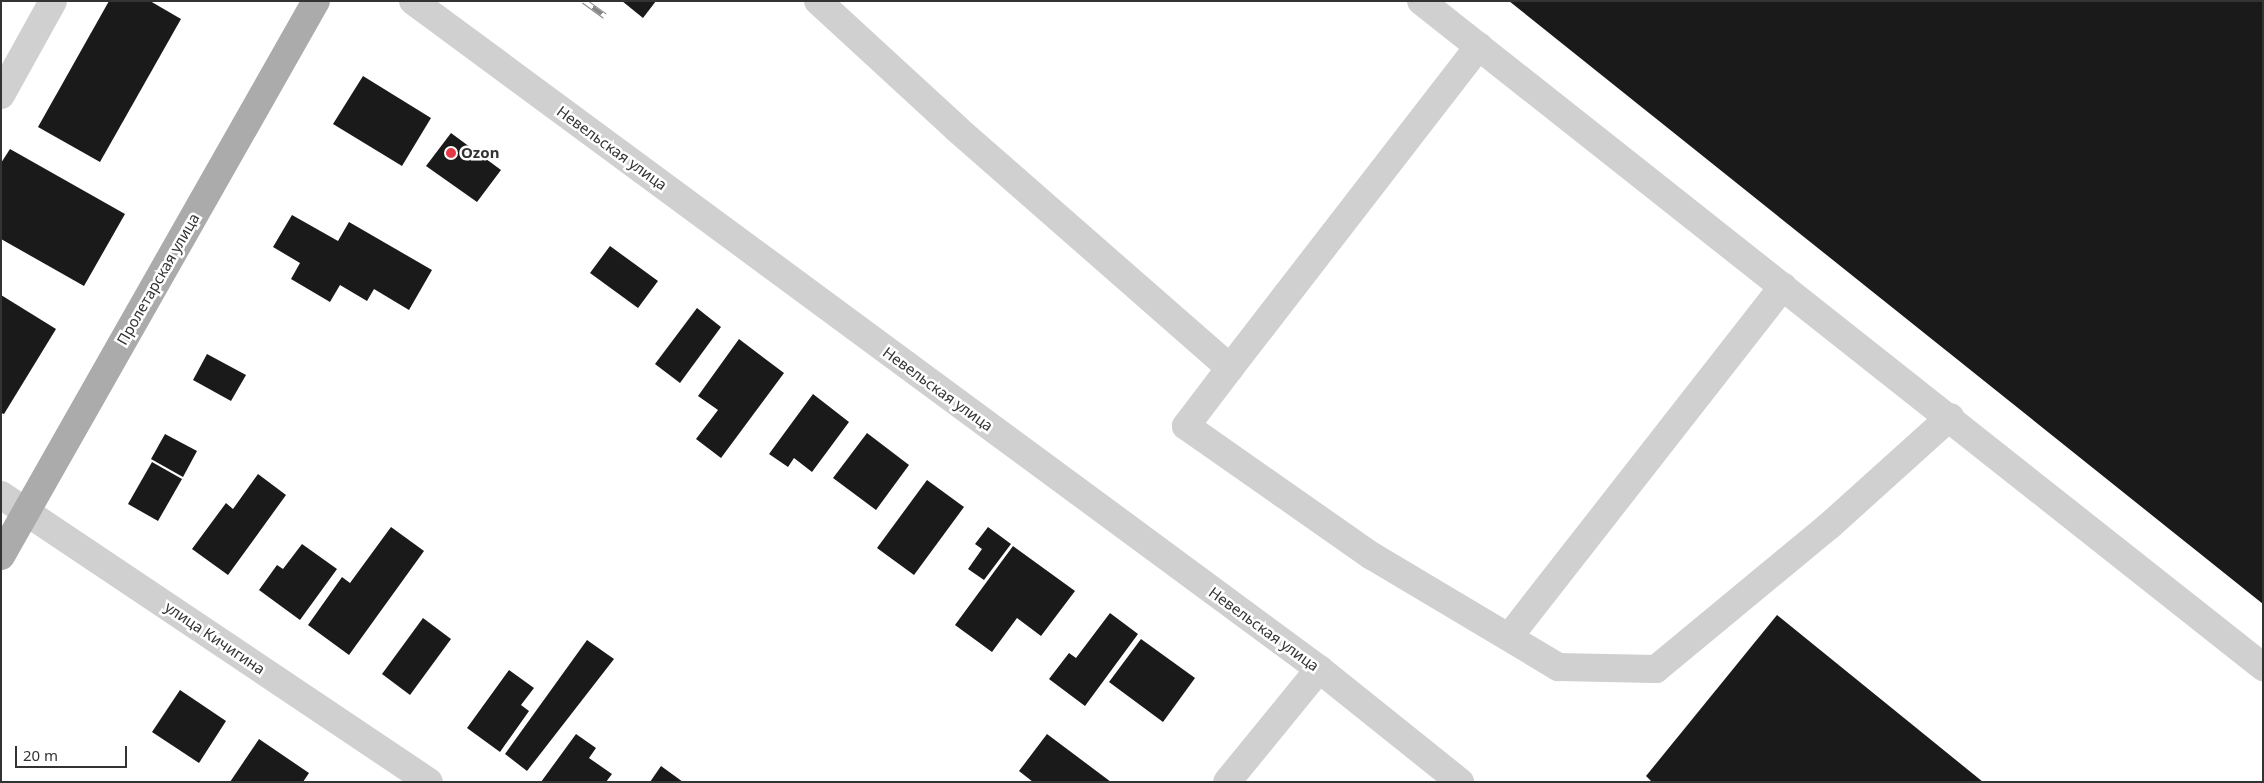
<!DOCTYPE html>
<html>
<head>
<meta charset="utf-8">
<style>
  body { margin:0 }
  #map { position:relative; width:2264px; height:783px; overflow:hidden; background:#fff; font-family:"Noto Sans",sans-serif }
  div>[style] { position:absolute }
  [style*='--x'] { left:calc(var(--x)*1px); top:calc(var(--y)*1px); width:calc(var(--w)*1px); rotate:calc(var(--a)*1deg) }
  .building>* { inset:0; background:#1a1a1a }
  .minor>* { height:28px; margin:-14px; padding:0 14px; transform-origin:14px; border-radius:14px; background:#d0d0d0 }
  .major>* { height:28px; margin:-14px; padding:0 14px; transform-origin:14px; border-radius:14px; background:#ababab }
  .rail>* { height:5.5px; margin-top:-2.75px; transform-origin:0; background:repeating-linear-gradient(90deg,#fff 0 11px,#888 0 22px); box-sizing:border-box; border-block:1px solid #888 }
  .dots>* { width:14px; height:14px; translate:-50% -50%; box-sizing:border-box; border:2px solid #fff; border-radius:50% }
  span { translate:-50% -50%; white-space:nowrap; text-align:center; line-height:1.15; -webkit-text-stroke:5px #fff; paint-order:stroke }
  .street-label { font-size:15px; color:#333 }
  .poi-label { font-size:15px; color:#333; font-weight:700 }
  .left { translate:0 -50%; text-align:left }
  .frame { position:absolute; inset:0; border:2px solid #333; pointer-events:none }
  .scale { position:absolute; left:15px; top:746px; width:112px; height:22px; box-sizing:border-box; border:2px solid #333; border-top:0; padding-left:6px; font-size:15px; line-height:18px; white-space:nowrap; color:#333; -webkit-text-stroke:4px #fff; paint-order:stroke }
</style>
</head>
<body>
<div id="map">
  <div class="building">
    <i style="clip-path:polygon(109px 1px,150px 1px,181px 19px,100px 162px,38px 127px)"></i>
    <i style="clip-path:polygon(622px 1px,656px 1px,643px 18px)"></i>
    <i style="clip-path:polygon(1509px 1px,2263px 1px,2263px 604px)"></i>
    <i style="clip-path:polygon(363px 76px,431px 118px,402px 166px,333px 124px)"></i>
    <i style="clip-path:polygon(451px 133px,501px 170px,477px 202px,426px 166px)"></i>
    <i style="clip-path:polygon(10px 149px,125px 214px,84px 286px,1px 239px,1px 163px)"></i>
    <i style="clip-path:polygon(292px 215px,338px 241px,349px 222px,432px 270px,409px 310px,374px 289px,367px 301px,340px 285px,330px 302px,291px 279px,300px 263px,273px 247px)"></i>
    <i style="clip-path:polygon(610px 246px,658px 281px,638px 308px,590px 273px)"></i>
    <i style="clip-path:polygon(1px 295px,56px 329px,4px 414px,1px 413px)"></i>
    <i style="clip-path:polygon(697px 308px,721px 327px,680px 383px,655px 364px)"></i>
    <i style="clip-path:polygon(739px 339px,784px 373px,721px 458px,696px 439px,718px 410px,698px 396px)"></i>
    <i style="clip-path:polygon(207px 354px,246px 375px,231px 401px,193px 380px)"></i>
    <i style="clip-path:polygon(813px 394px,849px 422px,812px 472px,794px 458px,788px 467px,769px 454px)"></i>
    <i style="clip-path:polygon(867px 433px,909px 465px,876px 510px,833px 478px)"></i>
    <i style="clip-path:polygon(165px 434px,197px 451px,183px 477px,151px 459px)"></i>
    <i style="clip-path:polygon(152px 462px,182px 479px,158px 521px,128px 504px)"></i>
    <i style="clip-path:polygon(258px 474px,286px 495px,228px 575px,192px 549px,226px 503px,233px 509px)"></i>
    <i style="clip-path:polygon(927px 480px,964px 507px,914px 575px,877px 548px)"></i>
    <i style="clip-path:polygon(391px 527px,424px 551px,349px 655px,308px 625px,342px 577px,350px 583px)"></i>
    <i style="clip-path:polygon(988px 527px,1011px 544px,984px 580px,968px 569px,982px 549px,975px 544px)"></i>
    <i style="clip-path:polygon(302px 544px,337px 569px,300px 620px,259px 590px,277px 565px,283px 569px)"></i>
    <i style="clip-path:polygon(1013px 546px,1075px 591px,1041px 636px,1017px 618px,992px 652px,955px 625px)"></i>
    <i style="clip-path:polygon(1110px 613px,1138px 634px,1085px 706px,1049px 679px,1069px 653px,1076px 658px)"></i>
    <i style="clip-path:polygon(1777px 615px,1983px 782px,1652px 782px,1646px 776px)"></i>
    <i style="clip-path:polygon(423px 618px,451px 639px,410px 695px,382px 674px)"></i>
    <i style="clip-path:polygon(1141px 639px,1195px 678px,1163px 722px,1109px 682px)"></i>
    <i style="clip-path:polygon(587px 640px,614px 659px,527px 771px,505px 754px)"></i>
    <i style="clip-path:polygon(509px 670px,534px 688px,521px 705px,529px 711px,500px 752px,467px 728px)"></i>
    <i style="clip-path:polygon(180px 690px,226px 721px,199px 763px,152px 732px)"></i>
    <i style="clip-path:polygon(576px 734px,596px 748px,589px 758px,612px 774px,606px 782px,541px 782px)"></i>
    <i style="clip-path:polygon(1047px 734px,1111px 782px,1033px 782px,1019px 771px)"></i>
    <i style="clip-path:polygon(259px 739px,309px 773px,303px 782px,230px 782px)"></i>
    <i style="clip-path:polygon(661px 766px,683px 782px,650px 782px)"></i>
  </div>
  <div class="minor">
    <i style="--x:413;--y:1;--w:1126;--a:36.4"></i>
    <i style="--x:1319;--y:669;--w:181;--a:38.7"></i>
    <i style="--x:818;--y:1;--w:189;--a:42.6"></i>
    <i style="--x:957;--y:129;--w:363;--a:41.2"></i>
    <i style="--x:1230;--y:368;--w:407;--a:-52.3"></i>
    <i style="--x:1421;--y:1;--w:1074;--a:38.34"></i>
    <i style="--x:1;--y:95;--w:107;--a:-61"></i>
    <i style="--x:1230;--y:368;--w:73;--a:127.2"></i>
    <i style="--x:1186;--y:426;--w:227;--a:35"></i>
    <i style="--x:1372;--y:556;--w:217;--a:30.8"></i>
    <i style="--x:1558;--y:667;--w:98;--a:1.2"></i>
    <i style="--x:1656;--y:669;--w:224;--a:-39.6"></i>
    <i style="--x:1829;--y:526;--w:163;--a:-42"></i>
    <i style="--x:1;--y:495;--w:515;--a:33.84"></i>
    <i style="--x:1509;--y:637;--w:445;--a:-52"></i>
    <i style="--x:1227;--y:782;--w:146;--a:-50.8"></i>
  </div>
  <div class="major">
    <i style="--x:1;--y:556;--w:638;--a:-60.42"></i>
  </div>
  <div class="rail">
    <i style="--x:584;--y:1;--w:26;--a:36"></i>
  </div>
  <div class="dots">
    <i style="left:451px;top:153px;background:#e63946"></i>
  </div>
  <div class="street-label">
    <span style="left:612px;top:148px;rotate:36deg">Невельская улица</span>
    <span style="left:158px;top:279px;rotate:-60deg">Пролетарская улица</span>
    <span style="left:938px;top:389px;rotate:36deg">Невельская улица</span>
    <span style="left:1264px;top:629px;rotate:36deg">Невельская улица</span>
    <span style="left:215px;top:638px;rotate:34deg">улица Кичигина</span>
  </div>
  <div class="poi-label">
    <span class="left" style="left:461px;top:153px">Ozon</span>
  </div>
  <div class="frame"></div>
  <div class="scale">20 m</div>
</div>
</body>
</html>
